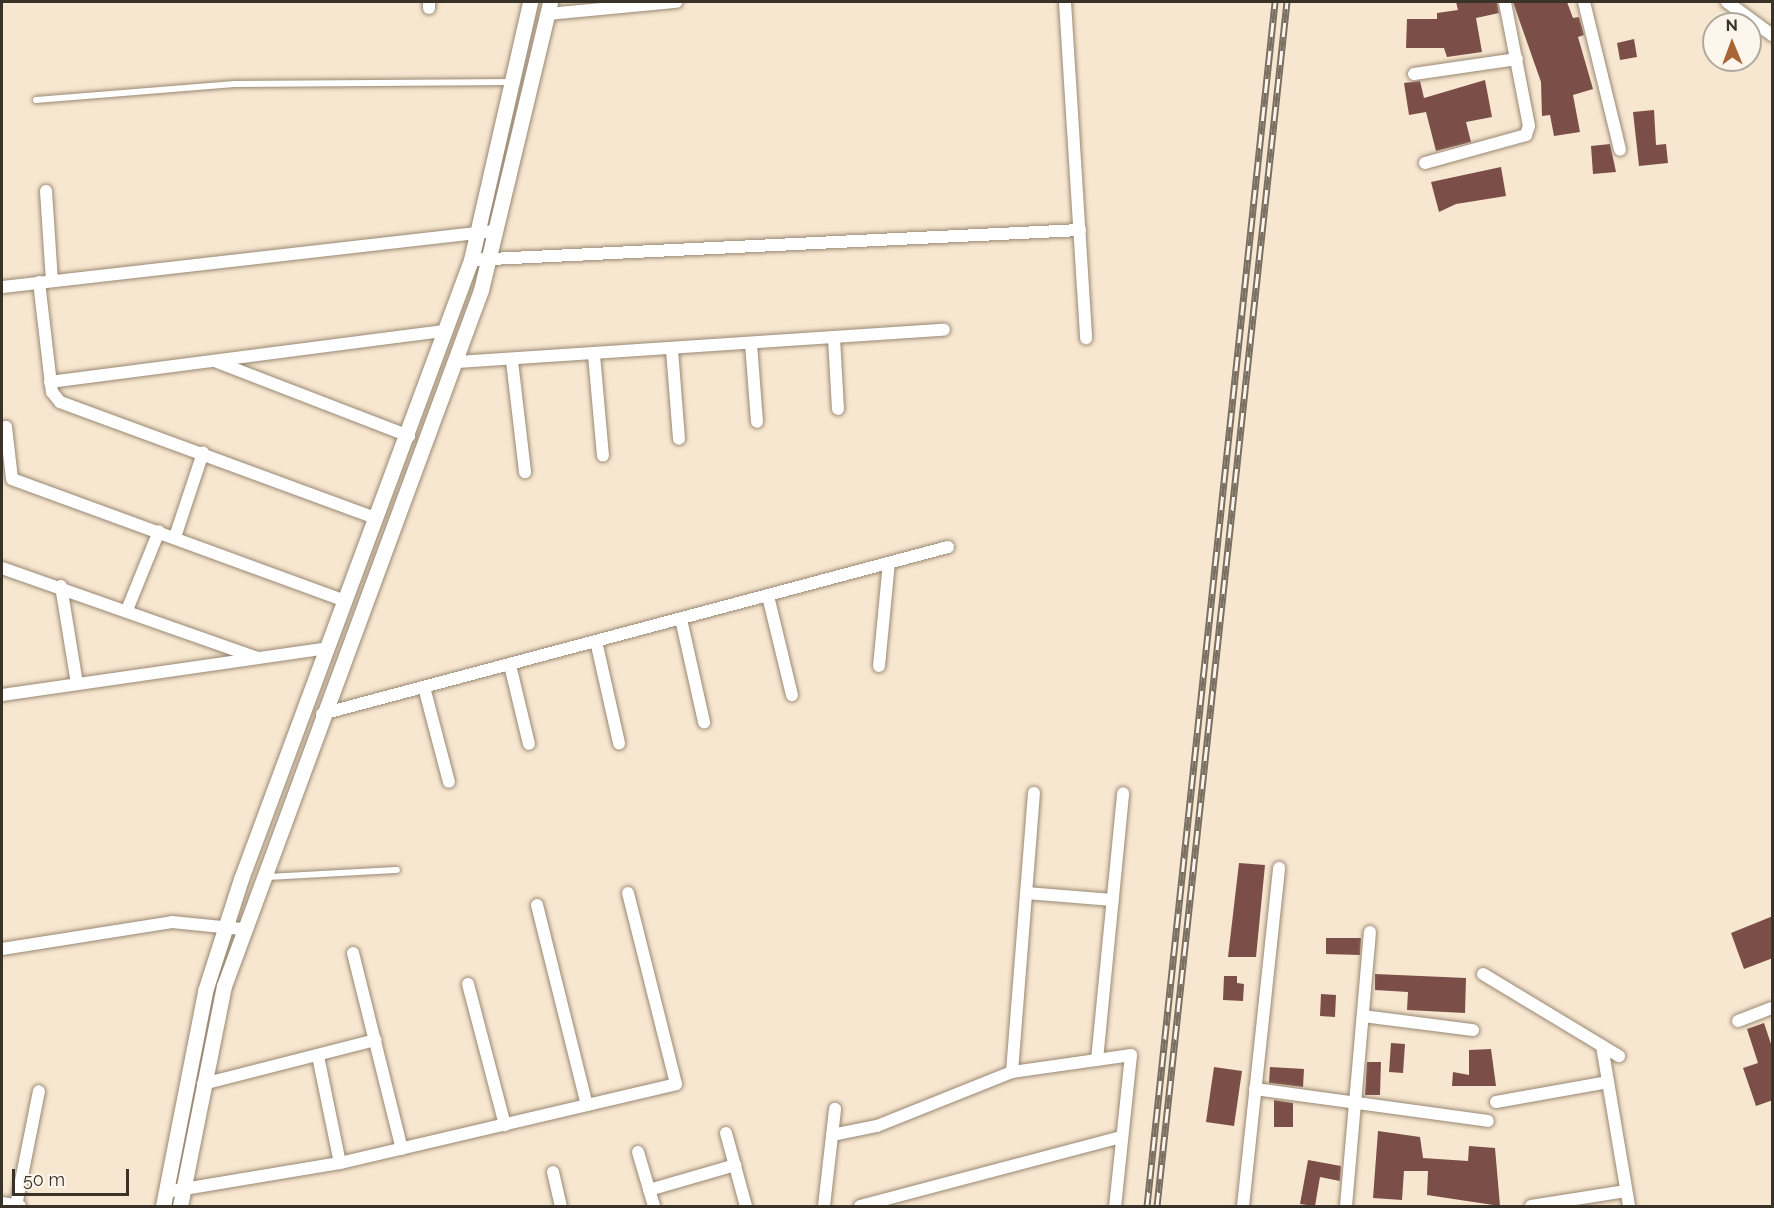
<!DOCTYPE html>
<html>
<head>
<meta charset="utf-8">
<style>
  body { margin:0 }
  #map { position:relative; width:1774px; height:1208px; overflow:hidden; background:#f8e7d0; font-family:Raleway,sans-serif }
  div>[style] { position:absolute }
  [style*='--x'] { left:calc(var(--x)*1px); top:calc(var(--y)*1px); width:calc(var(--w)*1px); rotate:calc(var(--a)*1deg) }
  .building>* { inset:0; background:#7b4e47 }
  .roads { filter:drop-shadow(0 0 2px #988873) drop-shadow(0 0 2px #988873) }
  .service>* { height:6px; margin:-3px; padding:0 3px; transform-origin:3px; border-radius:3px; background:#fff }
  .minor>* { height:12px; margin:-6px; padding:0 6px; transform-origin:6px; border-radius:6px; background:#fff }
  .tertiary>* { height:15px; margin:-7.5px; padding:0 7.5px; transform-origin:7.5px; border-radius:7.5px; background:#fff }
  .rail>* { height:7px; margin-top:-3.5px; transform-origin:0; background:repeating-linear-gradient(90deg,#fdf6ed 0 14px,#7a7062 0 28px); box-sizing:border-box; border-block:2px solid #7a7062 }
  span { translate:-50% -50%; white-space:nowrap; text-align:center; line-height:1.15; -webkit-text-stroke:6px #fdf6ed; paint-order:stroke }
  .frame { position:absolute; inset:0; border:3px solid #393229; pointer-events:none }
  .north { position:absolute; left:1702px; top:12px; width:60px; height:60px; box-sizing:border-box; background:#fdf6ed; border:2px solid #afa89f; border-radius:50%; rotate:359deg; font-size:16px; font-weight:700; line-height:24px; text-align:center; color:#393229 }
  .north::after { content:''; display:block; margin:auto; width:21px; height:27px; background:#a96634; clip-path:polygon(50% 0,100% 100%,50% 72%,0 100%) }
  .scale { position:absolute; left:12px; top:1169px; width:117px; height:27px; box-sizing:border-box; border:3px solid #393229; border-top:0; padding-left:8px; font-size:18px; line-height:21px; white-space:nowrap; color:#393229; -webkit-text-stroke:4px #fdf6ed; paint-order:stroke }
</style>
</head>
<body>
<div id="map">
  <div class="building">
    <i style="clip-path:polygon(1456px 2px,1497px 2px,1499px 13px,1476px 18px,1482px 52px,1447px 57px,1444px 48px,1406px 48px,1407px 19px,1437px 19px,1437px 13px,1458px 10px)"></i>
    <i style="clip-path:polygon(1513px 2px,1567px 2px,1573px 18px,1579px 17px,1584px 35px,1578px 37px,1593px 89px,1573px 95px,1580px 132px,1554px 136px,1550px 115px,1542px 116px,1541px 82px)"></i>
    <i style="clip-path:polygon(1634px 39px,1637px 57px,1620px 60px,1617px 43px)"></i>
    <i style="clip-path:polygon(1485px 80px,1492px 117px,1466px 122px,1471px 142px,1436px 151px,1426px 112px,1409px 115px,1404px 83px,1420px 81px,1424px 98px)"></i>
    <i style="clip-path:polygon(1654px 110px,1656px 145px,1666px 144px,1668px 163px,1639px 166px,1633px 112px)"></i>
    <i style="clip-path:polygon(1610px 144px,1616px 172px,1593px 174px,1591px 146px)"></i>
    <i style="clip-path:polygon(1501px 167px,1506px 196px,1456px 204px,1439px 212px,1431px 182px)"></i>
    <i style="clip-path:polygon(1239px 863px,1265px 865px,1256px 957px,1228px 957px)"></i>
    <i style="clip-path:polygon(1773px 916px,1773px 958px,1744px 969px,1731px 933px)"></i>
    <i style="clip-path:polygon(1326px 938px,1361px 938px,1360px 955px,1326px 954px)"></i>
    <i style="clip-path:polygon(1375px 974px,1466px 978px,1465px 1013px,1407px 1010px,1408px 992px,1375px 990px)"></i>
    <i style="clip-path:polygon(1224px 976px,1237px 976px,1237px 983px,1244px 984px,1243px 1001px,1223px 1000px)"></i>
    <i style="clip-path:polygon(1321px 994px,1336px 995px,1335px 1017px,1320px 1016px)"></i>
    <i style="clip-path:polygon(1764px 1023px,1773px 1050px,1773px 1100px,1756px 1106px,1743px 1068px,1758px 1063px,1747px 1029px)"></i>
    <i style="clip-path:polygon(1391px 1043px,1405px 1044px,1403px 1073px,1389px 1072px)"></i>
    <i style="clip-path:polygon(1491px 1049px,1496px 1086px,1452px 1086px,1453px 1072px,1469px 1075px,1469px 1050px)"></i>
    <i style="clip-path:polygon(1367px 1062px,1381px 1062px,1380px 1095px,1365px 1095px)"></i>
    <i style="clip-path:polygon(1214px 1067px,1242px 1071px,1234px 1126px,1206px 1122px)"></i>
    <i style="clip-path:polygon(1270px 1067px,1304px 1069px,1303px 1087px,1269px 1083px)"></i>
    <i style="clip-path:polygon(1274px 1100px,1293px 1103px,1293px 1127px,1274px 1127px)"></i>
    <i style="clip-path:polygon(1378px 1131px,1420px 1137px,1423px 1158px,1468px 1161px,1469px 1146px,1495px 1148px,1500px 1206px,1427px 1195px,1428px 1171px,1404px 1171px,1402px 1200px,1373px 1198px)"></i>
    <i style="clip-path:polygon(1308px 1160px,1341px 1166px,1340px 1181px,1320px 1177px,1315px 1206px,1300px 1204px)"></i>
  </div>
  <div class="roads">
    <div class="service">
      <i style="--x:36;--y:100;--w:199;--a:-4.6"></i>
      <i style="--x:234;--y:84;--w:278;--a:-0.4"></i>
      <i style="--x:266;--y:877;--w:131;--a:-3.1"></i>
    </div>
    <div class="minor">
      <i style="--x:429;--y:2;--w:6;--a:90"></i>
      <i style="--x:1065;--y:2;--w:337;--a:86.4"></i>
      <i style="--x:1584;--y:2;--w:152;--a:76.3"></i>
      <i style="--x:1727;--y:2;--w:56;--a:36.3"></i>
      <i style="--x:548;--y:14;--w:129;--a:-5.4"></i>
      <i style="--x:1414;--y:74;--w:104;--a:-8.3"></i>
      <i style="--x:1425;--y:163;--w:105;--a:-15.5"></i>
      <i style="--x:1526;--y:135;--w:9;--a:-72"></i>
      <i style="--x:1529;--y:126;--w:126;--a:-101"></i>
      <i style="--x:46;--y:191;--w:90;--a:86.2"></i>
      <i style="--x:471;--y:260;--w:610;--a:-2.82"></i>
      <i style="--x:39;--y:282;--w:111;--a:83.3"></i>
      <i style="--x:52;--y:392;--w:13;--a:51"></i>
      <i style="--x:60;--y:402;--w:337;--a:20.2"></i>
      <i style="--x:2;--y:287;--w:498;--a:-6.5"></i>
      <i style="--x:834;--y:338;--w:71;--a:86.8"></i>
      <i style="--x:751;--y:344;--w:78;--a:85.6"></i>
      <i style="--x:672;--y:350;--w:89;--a:85.5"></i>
      <i style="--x:594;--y:355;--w:101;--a:84.9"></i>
      <i style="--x:512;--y:361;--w:112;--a:83.3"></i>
      <i style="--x:217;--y:362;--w:206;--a:21.1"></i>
      <i style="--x:456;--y:362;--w:489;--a:-3.8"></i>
      <i style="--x:50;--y:382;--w:397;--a:-7.4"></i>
      <i style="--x:2;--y:428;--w:4;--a:-14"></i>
      <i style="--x:6;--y:427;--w:52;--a:83.4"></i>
      <i style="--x:12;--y:479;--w:356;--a:20.1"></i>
      <i style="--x:175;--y:537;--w:89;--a:-71.6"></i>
      <i style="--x:2;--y:568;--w:270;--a:19.4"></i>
      <i style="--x:61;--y:586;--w:99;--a:80.7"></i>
      <i style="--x:768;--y:596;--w:102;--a:76.4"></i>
      <i style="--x:127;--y:610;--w:85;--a:-67.9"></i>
      <i style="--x:681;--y:619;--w:106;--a:77.4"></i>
      <i style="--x:596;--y:641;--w:105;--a:77.3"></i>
      <i style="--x:510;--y:665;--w:81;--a:76.5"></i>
      <i style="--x:879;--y:666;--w:103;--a:-84.5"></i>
      <i style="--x:424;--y:687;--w:98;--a:75.3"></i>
      <i style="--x:2;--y:695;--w:329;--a:-8.2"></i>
      <i style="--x:322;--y:714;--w:648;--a:-14.94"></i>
      <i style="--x:1026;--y:893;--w:87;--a:4.6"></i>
      <i style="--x:537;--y:905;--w:206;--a:76"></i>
      <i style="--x:2;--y:949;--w:172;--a:-9"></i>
      <i style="--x:172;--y:922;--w:70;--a:5.7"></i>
      <i style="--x:353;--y:953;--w:202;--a:76"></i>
      <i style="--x:1483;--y:974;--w:159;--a:31.1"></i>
      <i style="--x:468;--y:984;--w:146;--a:75.3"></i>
      <i style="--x:1363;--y:1016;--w:111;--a:7.3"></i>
      <i style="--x:1738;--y:1021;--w:36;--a:-21"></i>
      <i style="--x:1602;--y:1046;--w:162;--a:80.4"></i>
      <i style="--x:318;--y:1056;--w:109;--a:78.4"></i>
      <i style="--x:1097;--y:1060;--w:268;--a:-84.4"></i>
      <i style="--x:1012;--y:1072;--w:280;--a:-85.5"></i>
      <i style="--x:203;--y:1084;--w:178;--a:-14.3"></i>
      <i style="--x:1255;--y:1089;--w:235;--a:7.8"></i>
      <i style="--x:1496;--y:1102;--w:114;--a:-10.1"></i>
      <i style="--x:726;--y:1133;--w:76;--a:74.7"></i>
      <i style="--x:832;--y:1135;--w:46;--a:-11.3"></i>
      <i style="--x:877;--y:1126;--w:145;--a:-21.8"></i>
      <i style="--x:1012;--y:1072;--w:120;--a:-8.1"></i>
      <i style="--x:1131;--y:1055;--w:152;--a:96"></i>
      <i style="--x:638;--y:1152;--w:56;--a:73.5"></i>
      <i style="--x:553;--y:1172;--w:35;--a:77"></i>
      <i style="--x:649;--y:1190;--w:90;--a:-16.2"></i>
      <i style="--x:166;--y:1192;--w:176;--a:-9.5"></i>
      <i style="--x:340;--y:1163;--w:345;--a:-13.2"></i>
      <i style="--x:676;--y:1084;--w:197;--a:-104.1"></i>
      <i style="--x:2;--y:1203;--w:18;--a:9"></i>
      <i style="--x:16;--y:1206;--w:117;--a:-78.7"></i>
      <i style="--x:824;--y:1206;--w:98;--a:-83.5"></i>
      <i style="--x:860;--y:1206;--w:271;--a:-14.8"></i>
      <i style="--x:1243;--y:1206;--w:340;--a:-83.9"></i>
      <i style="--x:1346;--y:1206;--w:275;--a:-85"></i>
      <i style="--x:1531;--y:1206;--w:96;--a:-9"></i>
    </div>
    <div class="tertiary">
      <i style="--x:163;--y:1206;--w:219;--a:-78.9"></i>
      <i style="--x:205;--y:991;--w:118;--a:-72.2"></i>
      <i style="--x:241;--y:879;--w:660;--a:-69.62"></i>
      <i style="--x:471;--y:260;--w:265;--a:-77.1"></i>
      <i style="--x:180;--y:1206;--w:224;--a:-78.7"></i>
      <i style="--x:224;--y:986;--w:742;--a:-69.73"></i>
      <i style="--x:481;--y:290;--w:296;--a:-76.5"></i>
    </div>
  </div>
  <div class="rail">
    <i style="--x:1147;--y:1206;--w:1211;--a:-83.93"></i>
    <i style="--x:1157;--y:1206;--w:1211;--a:-83.84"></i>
  </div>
  <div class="frame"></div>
  <div class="north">N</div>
  <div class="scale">50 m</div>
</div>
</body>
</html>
